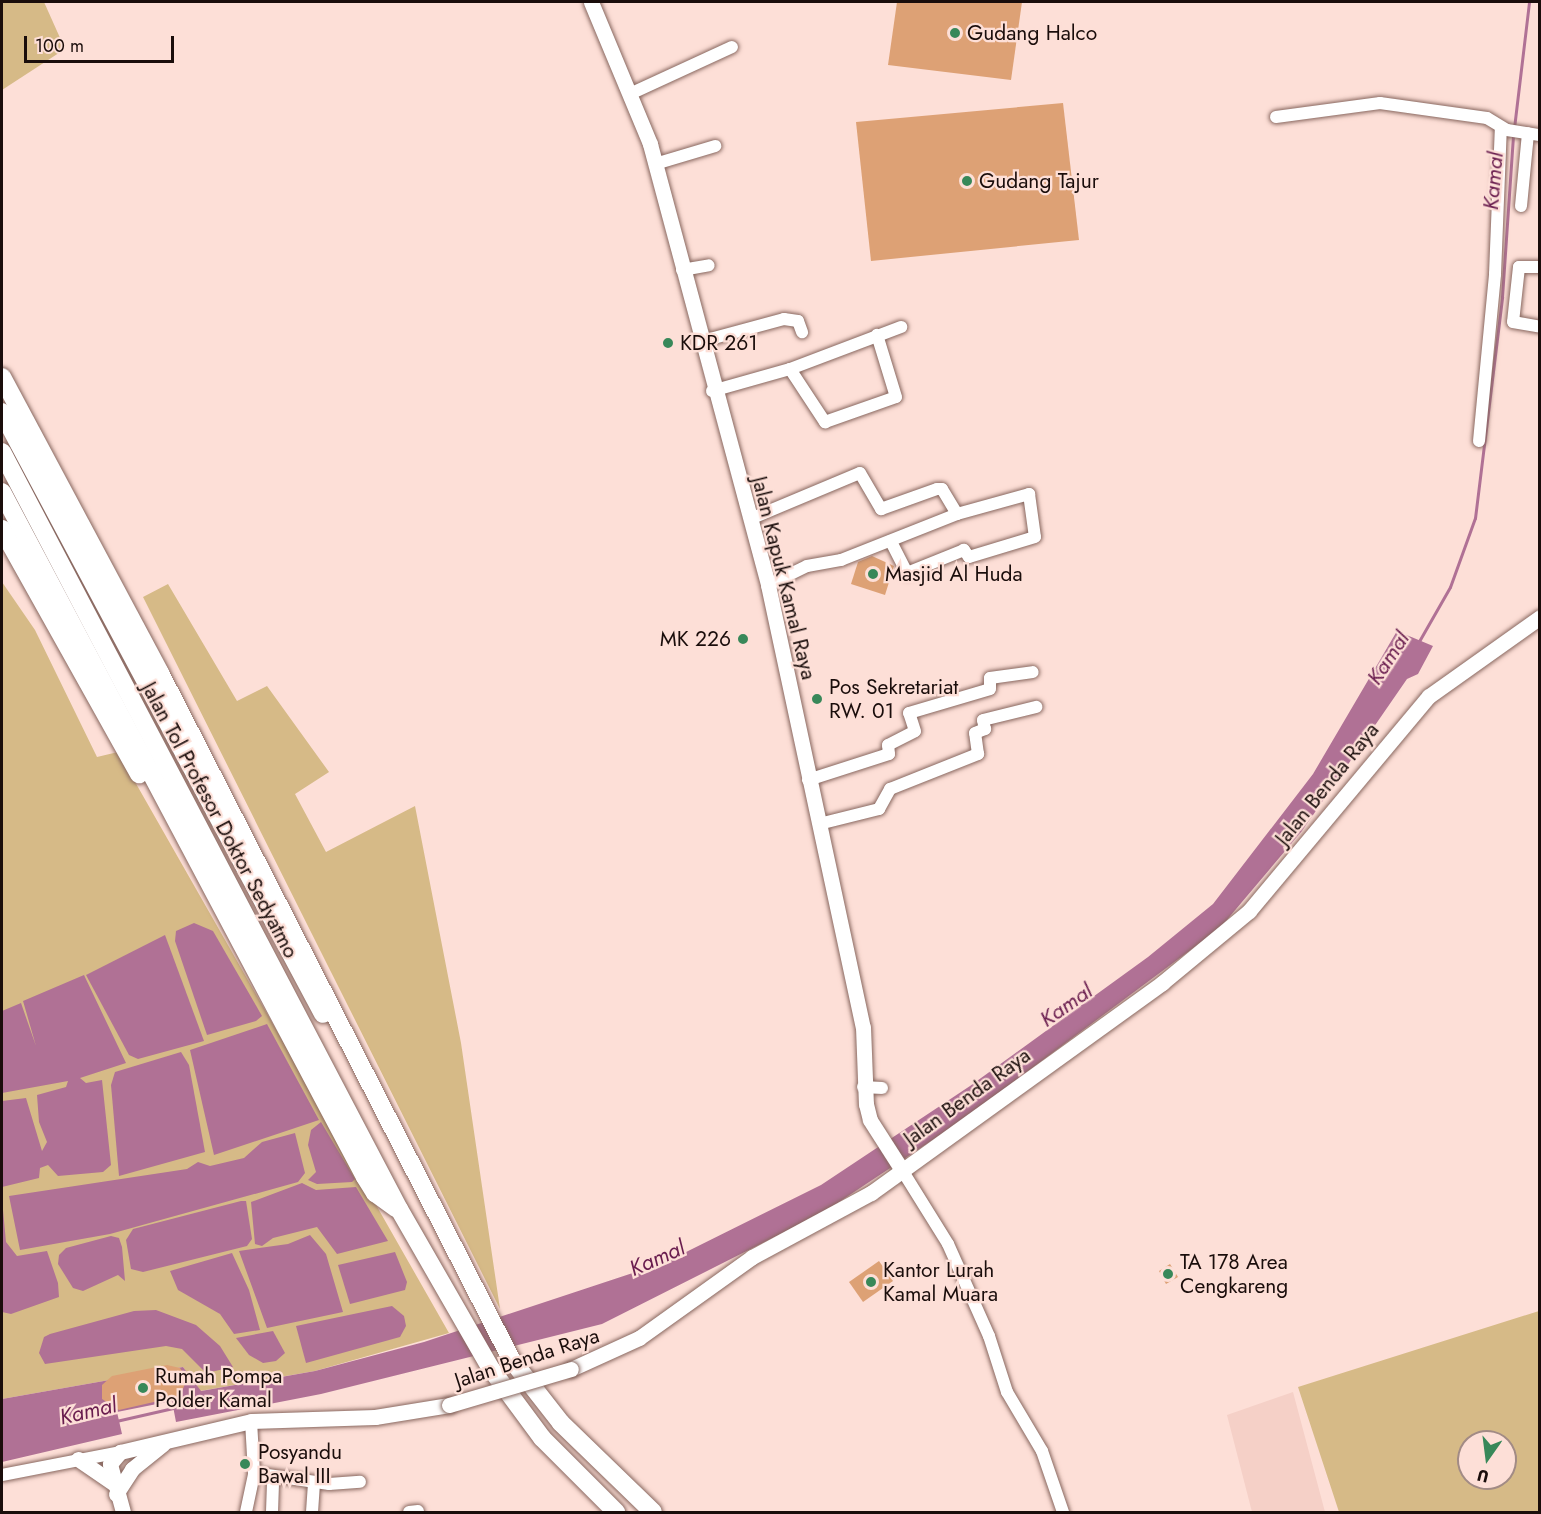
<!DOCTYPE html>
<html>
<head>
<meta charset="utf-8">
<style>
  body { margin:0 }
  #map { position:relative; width:1541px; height:1514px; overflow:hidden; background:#fddfd7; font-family:Jost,sans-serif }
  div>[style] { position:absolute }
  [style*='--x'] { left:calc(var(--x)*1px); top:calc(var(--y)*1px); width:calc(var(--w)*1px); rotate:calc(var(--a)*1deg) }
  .built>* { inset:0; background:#f5d0c7 }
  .green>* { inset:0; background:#d6ba87 }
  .water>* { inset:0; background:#b07195 }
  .stream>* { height:3px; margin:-1.5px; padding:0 1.5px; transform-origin:1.5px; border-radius:1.5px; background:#b07195 }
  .building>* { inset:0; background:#dda175 }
  .roads { filter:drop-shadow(0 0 2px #88675f) drop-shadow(0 0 2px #88675f) }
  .minor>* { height:12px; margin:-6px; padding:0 6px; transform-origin:6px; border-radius:6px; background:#fff }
  .major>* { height:15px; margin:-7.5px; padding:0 7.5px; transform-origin:7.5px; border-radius:7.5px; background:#fff }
  .highway>* { height:18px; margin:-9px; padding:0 9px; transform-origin:9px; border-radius:9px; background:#fff }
  .bridges { filter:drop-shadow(0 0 2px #88675f) drop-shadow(0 0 2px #88675f) }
  .major-bridge>* { height:15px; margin:-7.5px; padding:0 7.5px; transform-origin:7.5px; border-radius:7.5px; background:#fff }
  .dots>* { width:16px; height:16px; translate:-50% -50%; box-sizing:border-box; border:3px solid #fddfd7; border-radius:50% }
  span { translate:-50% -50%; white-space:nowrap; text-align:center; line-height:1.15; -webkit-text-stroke:4.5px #fddfd7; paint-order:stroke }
  .poi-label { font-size:21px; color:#1a0d0b }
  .left { translate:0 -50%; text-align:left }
  .right { translate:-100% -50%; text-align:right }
  .street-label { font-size:21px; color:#1a0d0b }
  .water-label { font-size:22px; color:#691c4e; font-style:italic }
  .frame { position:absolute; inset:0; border:3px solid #1a0d0b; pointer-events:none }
  .north { position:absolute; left:1457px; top:1430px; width:60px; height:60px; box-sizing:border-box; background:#fddfd7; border:2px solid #a28b85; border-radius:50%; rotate:194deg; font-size:16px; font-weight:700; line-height:24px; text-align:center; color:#1a0d0b }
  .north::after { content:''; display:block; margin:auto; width:21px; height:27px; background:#388859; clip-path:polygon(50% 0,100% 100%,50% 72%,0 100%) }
  .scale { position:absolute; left:24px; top:36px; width:150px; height:27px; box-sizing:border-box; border:3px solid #1a0d0b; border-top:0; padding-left:8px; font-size:18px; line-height:21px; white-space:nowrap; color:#1a0d0b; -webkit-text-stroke:4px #fddfd7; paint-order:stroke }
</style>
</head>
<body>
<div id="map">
  <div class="built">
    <i style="clip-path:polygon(1293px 1392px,1325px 1512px,1252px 1512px,1227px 1415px)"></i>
  </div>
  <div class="green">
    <i style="clip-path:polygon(2px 2px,44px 2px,65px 49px,2px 90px)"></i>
    <i style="clip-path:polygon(2px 582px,35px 630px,97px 757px,118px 752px,449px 1333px,315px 1371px,200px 1391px,183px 1367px,2px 1399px)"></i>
    <i style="clip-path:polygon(168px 584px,237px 701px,267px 686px,329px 772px,295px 794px,326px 852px,415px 806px,461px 1043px,500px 1309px,143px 597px)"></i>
    <i style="clip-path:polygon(evenodd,1539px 1311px,1539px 1512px,1339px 1512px,1298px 1387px,1539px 1311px,1469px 1442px,1505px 1442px,1505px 1478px,1469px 1478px,1469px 1442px)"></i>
  </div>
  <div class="water">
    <i style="clip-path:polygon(1397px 631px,1433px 646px,1418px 674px,1407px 679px,1302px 831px,1220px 928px,961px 1121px,824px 1212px,602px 1324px,321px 1394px,176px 1422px,172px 1401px,117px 1412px,122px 1434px,2px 1462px,2px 1399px,183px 1367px,201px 1391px,315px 1371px,424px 1342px,666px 1262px,821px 1185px,970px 1086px,1148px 957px,1213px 904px,1313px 774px)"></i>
    <i style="clip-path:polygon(194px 923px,213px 931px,262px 1016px,256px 1021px,207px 1035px,175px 941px,176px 931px)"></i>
    <i style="clip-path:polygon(165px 935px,204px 1041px,138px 1059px,129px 1055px,86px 975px)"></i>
    <i style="clip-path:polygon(84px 975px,126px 1063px,80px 1078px,86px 1083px,102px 1080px,111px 1165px,103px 1172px,58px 1176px,48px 1165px,40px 1168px,39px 1178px,2px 1187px,2px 1101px,26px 1098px,42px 1151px,47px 1142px,39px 1122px,37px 1095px,66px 1087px,68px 1081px,2px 1093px,2px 1011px,21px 1003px,36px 1046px,23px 1001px)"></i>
    <i style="clip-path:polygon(267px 1024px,319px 1120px,214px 1155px,190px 1050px)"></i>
    <i style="clip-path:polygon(181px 1052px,189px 1065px,205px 1152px,119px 1176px,111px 1085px,115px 1072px)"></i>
    <i style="clip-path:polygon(321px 1122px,355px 1179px,352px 1182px,317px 1184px,308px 1180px,316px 1172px,308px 1145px,311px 1130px)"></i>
    <i style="clip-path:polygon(295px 1133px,305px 1173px,298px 1182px,110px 1234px,20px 1250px,9px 1196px,187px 1169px,198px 1162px,210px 1166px,244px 1158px,262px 1142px)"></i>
    <i style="clip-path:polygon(302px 1183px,316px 1190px,356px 1187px,388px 1241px,337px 1254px,317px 1227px,273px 1238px,262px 1246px,255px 1244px,251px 1202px)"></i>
    <i style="clip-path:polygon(2px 1199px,6px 1242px,17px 1256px,47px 1251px,58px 1283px,59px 1297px,11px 1314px,2px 1312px)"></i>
    <i style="clip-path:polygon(241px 1201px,246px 1201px,252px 1239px,247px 1246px,143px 1272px,131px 1269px,126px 1240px,133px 1229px)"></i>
    <i style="clip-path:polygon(310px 1235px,326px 1254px,343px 1312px,267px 1328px,239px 1251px,288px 1244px)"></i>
    <i style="clip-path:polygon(111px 1236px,119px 1238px,122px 1247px,125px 1281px,118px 1275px,83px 1291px,73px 1288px,58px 1264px,59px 1255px,66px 1248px)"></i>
    <i style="clip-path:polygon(395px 1252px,407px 1282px,405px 1290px,350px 1304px,338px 1265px)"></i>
    <i style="clip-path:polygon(232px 1253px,249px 1290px,260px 1330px,234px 1334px,220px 1314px,178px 1290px,170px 1271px)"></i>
    <i style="clip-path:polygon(392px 1306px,404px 1316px,406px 1326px,400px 1337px,306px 1363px,296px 1326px)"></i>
    <i style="clip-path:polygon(156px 1310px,196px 1325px,220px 1346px,233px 1367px,206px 1373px,182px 1349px,166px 1346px,45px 1364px,39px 1353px,44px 1337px,50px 1334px,134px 1311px)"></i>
    <i style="clip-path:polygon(273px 1331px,285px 1353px,276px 1361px,263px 1363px,249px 1355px,236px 1338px)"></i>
  </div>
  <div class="stream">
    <i style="--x:1514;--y:128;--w:127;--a:-83.2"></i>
    <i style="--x:1418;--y:643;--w:64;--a:-60.3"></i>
    <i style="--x:1450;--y:587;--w:73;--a:-70.1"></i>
    <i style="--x:1475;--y:518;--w:223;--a:-83"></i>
    <i style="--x:1502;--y:297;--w:163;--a:-86.1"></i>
    <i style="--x:116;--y:1421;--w:63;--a:-12.9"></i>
  </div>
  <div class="building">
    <i style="clip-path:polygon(897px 2px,1022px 2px,1011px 80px,888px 65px)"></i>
    <i style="clip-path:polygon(1063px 103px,1079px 240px,871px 261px,856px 122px)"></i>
    <i style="clip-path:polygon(872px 556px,894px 566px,885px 595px,851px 584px,858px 562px)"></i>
    <i style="clip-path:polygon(879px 1261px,893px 1281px,863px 1302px,849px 1282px)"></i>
    <i style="clip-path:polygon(1170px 1264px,1178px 1277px,1166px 1284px,1159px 1271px)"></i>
    <i style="clip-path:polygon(167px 1365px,180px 1368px,187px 1379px,180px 1396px,119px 1410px,102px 1399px,102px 1385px,112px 1376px)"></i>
  </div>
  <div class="roads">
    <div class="minor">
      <i style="--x:632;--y:93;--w:110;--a:-24.7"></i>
      <i style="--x:1276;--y:117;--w:105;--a:-7.7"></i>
      <i style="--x:1380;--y:103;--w:108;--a:8"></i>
      <i style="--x:1487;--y:118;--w:23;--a:31"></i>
      <i style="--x:1507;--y:130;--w:33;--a:9"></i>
      <i style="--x:655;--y:164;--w:63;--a:-16.7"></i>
      <i style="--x:1521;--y:206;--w:73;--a:-84.5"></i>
      <i style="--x:1540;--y:267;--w:21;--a:180"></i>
      <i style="--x:1519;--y:267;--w:55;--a:96.2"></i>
      <i style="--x:1513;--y:322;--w:27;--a:10"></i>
      <i style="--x:682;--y:270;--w:27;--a:-10"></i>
      <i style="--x:699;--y:342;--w:88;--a:-15.1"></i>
      <i style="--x:784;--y:319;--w:14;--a:8"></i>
      <i style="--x:798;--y:321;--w:12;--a:70"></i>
      <i style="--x:790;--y:369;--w:64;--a:56.6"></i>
      <i style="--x:825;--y:422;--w:75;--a:-19.4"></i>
      <i style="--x:896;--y:397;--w:65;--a:-107"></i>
      <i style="--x:712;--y:391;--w:81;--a:-15.8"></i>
      <i style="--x:790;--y:369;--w:119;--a:-20.7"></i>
      <i style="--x:1479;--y:441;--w:168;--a:-84.5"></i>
      <i style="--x:1495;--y:274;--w:147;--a:-87.7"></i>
      <i style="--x:750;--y:519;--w:119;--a:-22.7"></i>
      <i style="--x:860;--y:473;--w:42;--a:59.7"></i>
      <i style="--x:881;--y:509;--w:59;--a:-19.7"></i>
      <i style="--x:937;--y:489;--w:5;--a:0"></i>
      <i style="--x:942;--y:489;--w:29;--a:59"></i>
      <i style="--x:957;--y:514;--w:75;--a:-15.5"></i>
      <i style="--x:1029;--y:494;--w:43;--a:82.1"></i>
      <i style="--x:1035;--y:537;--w:69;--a:163.1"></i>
      <i style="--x:969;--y:557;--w:9;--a:-126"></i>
      <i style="--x:964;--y:550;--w:61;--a:158"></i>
      <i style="--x:907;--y:573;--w:36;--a:-117"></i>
      <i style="--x:768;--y:585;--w:43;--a:-26"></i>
      <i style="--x:807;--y:566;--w:35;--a:-10"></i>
      <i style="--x:841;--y:560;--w:125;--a:-21.6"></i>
      <i style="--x:808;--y:780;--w:85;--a:-17.8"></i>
      <i style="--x:889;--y:754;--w:9;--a:-96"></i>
      <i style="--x:888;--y:745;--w:30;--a:-27"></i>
      <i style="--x:915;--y:731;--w:19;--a:-108"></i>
      <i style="--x:909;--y:713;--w:84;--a:-16.5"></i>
      <i style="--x:990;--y:689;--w:11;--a:-90"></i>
      <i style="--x:990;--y:678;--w:43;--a:-7.9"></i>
      <i style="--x:819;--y:824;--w:62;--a:-14"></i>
      <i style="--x:879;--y:809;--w:23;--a:-61"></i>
      <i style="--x:890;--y:789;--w:95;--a:-21.7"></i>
      <i style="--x:978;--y:754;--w:21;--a:-98"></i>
      <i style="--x:975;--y:733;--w:11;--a:-22"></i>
      <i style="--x:985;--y:729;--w:9;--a:-103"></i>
      <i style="--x:983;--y:720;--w:55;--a:-13.8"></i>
      <i style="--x:863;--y:1087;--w:19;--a:3"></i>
      <i style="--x:902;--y:1170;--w:87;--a:58.1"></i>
      <i style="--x:948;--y:1244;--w:101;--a:66"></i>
      <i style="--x:989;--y:1336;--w:59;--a:72.2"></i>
      <i style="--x:1007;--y:1392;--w:69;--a:59.3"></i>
      <i style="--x:1042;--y:1451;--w:65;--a:71"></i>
      <i style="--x:251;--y:1421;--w:52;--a:86.7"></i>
      <i style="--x:254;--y:1473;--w:76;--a:8.3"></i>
      <i style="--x:329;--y:1484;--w:31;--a:-4"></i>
      <i style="--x:2;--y:1475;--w:120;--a:-11"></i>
      <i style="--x:246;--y:1512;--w:40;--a:-78"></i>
      <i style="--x:272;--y:1512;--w:35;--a:-88"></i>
      <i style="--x:312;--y:1512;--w:30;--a:-86"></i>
      <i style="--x:409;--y:1512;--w:9;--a:-6"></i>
    </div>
    <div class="major">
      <i style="--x:591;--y:2;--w:154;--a:67.4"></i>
      <i style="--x:650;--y:144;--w:457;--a:75"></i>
      <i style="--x:768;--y:585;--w:452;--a:77.9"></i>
      <i style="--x:863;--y:1027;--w:77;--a:87.8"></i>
      <i style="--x:866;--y:1104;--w:16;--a:76"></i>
      <i style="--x:870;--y:1120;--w:59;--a:57.4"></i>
      <i style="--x:571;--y:1369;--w:75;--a:-24.5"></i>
      <i style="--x:639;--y:1338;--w:139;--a:-35.6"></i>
      <i style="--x:752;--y:1257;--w:135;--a:-28.3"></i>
      <i style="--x:871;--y:1193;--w:359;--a:-35.8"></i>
      <i style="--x:1162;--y:983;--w:113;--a:-39.6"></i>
      <i style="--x:1249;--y:911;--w:280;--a:-50.1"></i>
      <i style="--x:1429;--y:696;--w:136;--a:-35.4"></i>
      <i style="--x:78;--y:1459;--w:42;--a:34.4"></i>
      <i style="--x:116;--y:1494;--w:30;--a:-57"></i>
      <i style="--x:132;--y:1469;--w:40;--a:-39"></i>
      <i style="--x:123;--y:1512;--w:50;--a:-105.2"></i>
      <i style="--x:110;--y:1464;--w:16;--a:-50"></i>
      <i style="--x:120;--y:1452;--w:135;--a:-13.3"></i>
      <i style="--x:251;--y:1421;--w:124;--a:-1.8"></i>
      <i style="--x:375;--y:1417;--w:75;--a:-9.2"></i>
    </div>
    <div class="highway">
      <i style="--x:2;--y:377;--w:336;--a:61.9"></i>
      <i style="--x:160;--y:673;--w:771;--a:62.9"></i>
      <i style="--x:511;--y:1359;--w:81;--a:52"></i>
      <i style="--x:561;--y:1423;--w:128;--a:44.1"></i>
      <i style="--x:2;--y:412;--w:682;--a:61.93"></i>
      <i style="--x:2;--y:452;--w:855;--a:62.33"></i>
      <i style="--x:399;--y:1209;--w:185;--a:60.1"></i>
      <i style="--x:491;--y:1369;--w:86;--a:53.5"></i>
      <i style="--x:542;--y:1438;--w:105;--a:45"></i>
      <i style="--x:2;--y:492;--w:775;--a:62.08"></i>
      <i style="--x:365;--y:1177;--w:19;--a:58"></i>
      <i style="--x:375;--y:1193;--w:26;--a:36"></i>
      <i style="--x:2;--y:529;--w:281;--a:60.8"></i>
    </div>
  </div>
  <div class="bridges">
    <div class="major-bridge">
      <i style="--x:449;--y:1405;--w:127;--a:-16.4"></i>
    </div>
  </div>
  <div class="dots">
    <i style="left:955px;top:33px;background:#388859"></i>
    <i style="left:967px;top:181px;background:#388859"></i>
    <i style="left:668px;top:343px;background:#388859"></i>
    <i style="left:873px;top:574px;background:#388859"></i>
    <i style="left:743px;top:639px;background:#388859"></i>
    <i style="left:817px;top:699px;background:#388859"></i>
    <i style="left:1168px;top:1274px;background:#388859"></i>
    <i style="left:871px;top:1282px;background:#388859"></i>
    <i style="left:143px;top:1388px;background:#388859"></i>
    <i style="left:245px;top:1464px;background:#388859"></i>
  </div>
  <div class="poi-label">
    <span class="left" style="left:967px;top:33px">Gudang Halco</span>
    <span class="left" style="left:979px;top:181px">Gudang Tajur</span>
    <span class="left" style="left:680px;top:343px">KDR 261</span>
    <span class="left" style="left:885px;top:574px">Masjid Al Huda</span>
    <span class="right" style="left:731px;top:639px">MK 226</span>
    <span class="left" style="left:829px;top:699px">Pos Sekretariat<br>RW. 01</span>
    <span class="left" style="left:1180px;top:1274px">TA 178 Area<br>Cengkareng</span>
    <span class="left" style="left:883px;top:1282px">Kantor Lurah<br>Kamal Muara</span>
    <span class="left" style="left:155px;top:1388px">Rumah Pompa<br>Polder Kamal</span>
    <span class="left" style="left:258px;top:1464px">Posyandu<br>Bawal III</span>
  </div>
  <div class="street-label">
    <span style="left:784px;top:578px;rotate:76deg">Jalan Kapuk Kamal Raya</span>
    <span style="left:1327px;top:784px;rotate:-51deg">Jalan Benda Raya</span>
    <span style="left:220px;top:820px;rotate:62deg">Jalan Tol Profesor Doktor Sedyatmo</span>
    <span style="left:967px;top:1097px;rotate:-36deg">Jalan Benda Raya</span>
    <span style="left:527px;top:1358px;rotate:-18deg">Jalan Benda Raya</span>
  </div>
  <div class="water-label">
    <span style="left:1493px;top:181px;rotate:-85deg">Kamal</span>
    <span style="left:1388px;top:658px;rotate:-57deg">Kamal</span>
    <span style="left:1066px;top:1005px;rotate:-35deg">Kamal</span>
    <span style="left:657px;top:1258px;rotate:-24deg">Kamal</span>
    <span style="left:88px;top:1411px;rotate:-13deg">Kamal</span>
  </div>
  <div class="frame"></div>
  <div class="north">U</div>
  <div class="scale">100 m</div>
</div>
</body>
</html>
